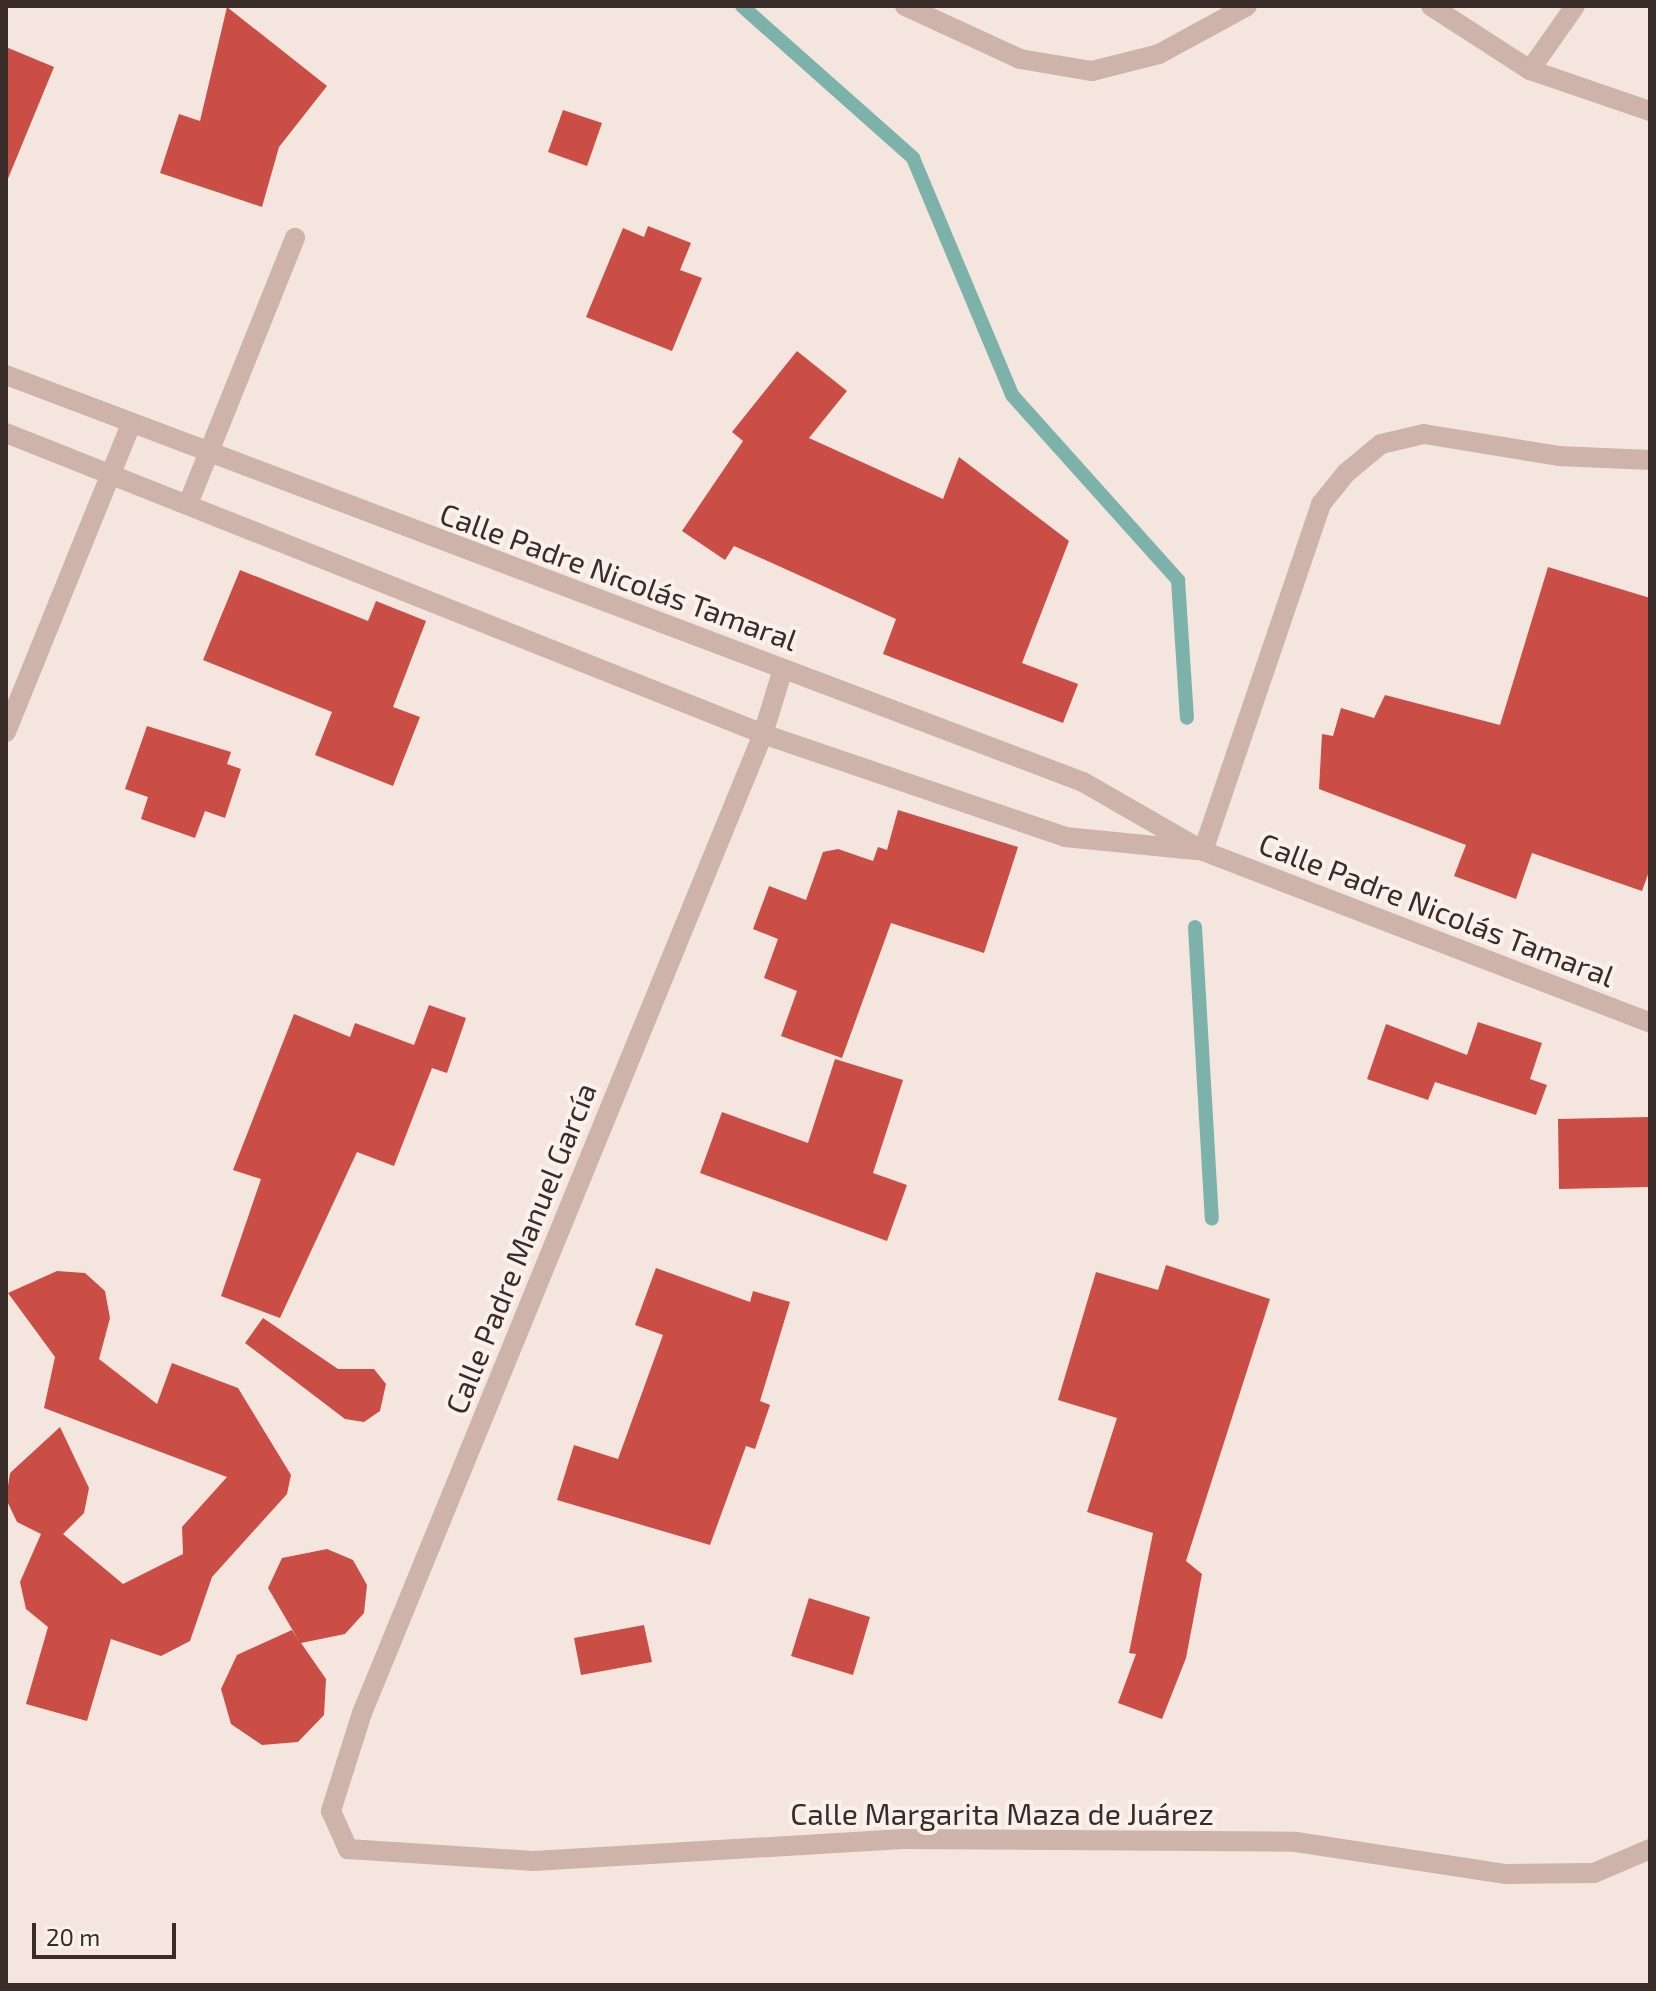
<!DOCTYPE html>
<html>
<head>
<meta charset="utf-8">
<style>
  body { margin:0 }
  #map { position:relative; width:1656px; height:1991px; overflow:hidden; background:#f4e6de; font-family:"Exo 2",sans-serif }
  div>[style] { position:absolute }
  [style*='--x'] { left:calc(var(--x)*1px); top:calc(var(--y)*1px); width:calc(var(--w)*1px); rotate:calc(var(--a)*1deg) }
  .stream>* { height:14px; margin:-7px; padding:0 7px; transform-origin:7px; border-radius:7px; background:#7cb2aa }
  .building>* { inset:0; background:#ca4e46 }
  .minor>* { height:20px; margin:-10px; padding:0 10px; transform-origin:10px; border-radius:10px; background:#cdb3aa }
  span { translate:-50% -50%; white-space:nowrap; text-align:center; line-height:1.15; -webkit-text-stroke:8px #fbf1eb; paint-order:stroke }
  .street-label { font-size:30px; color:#3a2c29 }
  .frame { position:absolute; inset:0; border:8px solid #3a2c29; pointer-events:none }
  .scale { position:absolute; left:32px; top:1923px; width:144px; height:36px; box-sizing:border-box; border:4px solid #3a2c29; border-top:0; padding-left:10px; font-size:24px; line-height:28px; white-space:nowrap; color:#3a2c29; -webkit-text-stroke:6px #fbf1eb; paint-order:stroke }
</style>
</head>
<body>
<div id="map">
  <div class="stream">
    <i style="--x:742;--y:6;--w:229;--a:41.6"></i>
    <i style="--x:913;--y:158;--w:257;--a:67.3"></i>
    <i style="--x:1012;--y:395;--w:249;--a:48.1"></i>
    <i style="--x:1178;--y:580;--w:138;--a:86.3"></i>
    <i style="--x:1195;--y:927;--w:292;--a:86.7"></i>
  </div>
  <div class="building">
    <i style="clip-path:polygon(227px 7px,327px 86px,279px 147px,262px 207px,160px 173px,179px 114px,200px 121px)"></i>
    <i style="clip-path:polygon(6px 47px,54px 67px,7px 181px,6px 180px)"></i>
    <i style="clip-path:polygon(563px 110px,602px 123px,587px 166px,548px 152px)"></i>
    <i style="clip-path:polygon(648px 226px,691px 243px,680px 270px,702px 278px,672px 351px,586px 317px,623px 228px,644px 237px)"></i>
    <i style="clip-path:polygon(797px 351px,847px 391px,809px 438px,943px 499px,959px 457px,1069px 541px,1022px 663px,1078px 684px,1063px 723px,883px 654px,896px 619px,734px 546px,725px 560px,682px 531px,743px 441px,732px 432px)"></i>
    <i style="clip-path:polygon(1548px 567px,1650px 598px,1650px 869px,1642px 891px,1532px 853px,1516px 899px,1454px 876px,1466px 845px,1319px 789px,1322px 734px,1333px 736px,1341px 708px,1374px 718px,1385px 695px,1500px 725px)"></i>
    <i style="clip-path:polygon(240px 570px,368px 621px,376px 601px,426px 621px,393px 707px,420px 717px,393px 786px,315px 755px,332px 712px,203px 660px)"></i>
    <i style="clip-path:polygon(147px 726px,231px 752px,227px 764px,241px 769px,225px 818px,205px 811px,195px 838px,141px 819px,148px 797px,125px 789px)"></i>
    <i style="clip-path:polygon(898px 810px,1018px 847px,984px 953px,891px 923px,842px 1058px,781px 1036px,797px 991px,764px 978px,778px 939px,753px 929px,769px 886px,806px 900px,823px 852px,838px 849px,873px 861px,878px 847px,887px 850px)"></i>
    <i style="clip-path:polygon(429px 1005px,466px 1018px,447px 1073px,432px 1068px,394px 1166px,357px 1152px,280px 1318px,221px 1296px,261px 1179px,233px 1170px,294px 1014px,350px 1037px,355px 1023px,414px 1045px)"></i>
    <i style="clip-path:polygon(1478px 1022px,1542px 1043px,1530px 1079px,1547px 1085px,1536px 1115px,1435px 1082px,1428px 1100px,1367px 1079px,1386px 1024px,1467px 1055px)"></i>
    <i style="clip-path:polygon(835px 1059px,903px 1080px,873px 1173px,907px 1185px,887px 1241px,700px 1173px,722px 1112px,808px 1143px)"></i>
    <i style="clip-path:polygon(1649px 1117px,1650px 1187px,1559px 1189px,1558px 1119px)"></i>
    <i style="clip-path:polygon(1166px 1265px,1270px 1299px,1186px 1561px,1202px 1574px,1186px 1658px,1162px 1719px,1118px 1703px,1136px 1654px,1129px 1653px,1153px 1533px,1087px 1512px,1117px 1418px,1058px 1400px,1096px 1272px,1158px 1290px)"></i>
    <i style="clip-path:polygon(656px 1268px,750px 1302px,753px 1291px,790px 1302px,760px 1401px,770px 1405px,755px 1449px,746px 1446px,710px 1545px,557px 1500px,574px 1445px,618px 1459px,663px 1335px,635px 1325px)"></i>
    <i style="clip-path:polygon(57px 1271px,85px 1273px,105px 1291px,110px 1318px,99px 1359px,157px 1404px,172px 1363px,238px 1388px,291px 1475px,287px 1494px,212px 1577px,190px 1641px,161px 1656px,111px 1639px,87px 1721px,26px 1704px,48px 1627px,26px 1609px,20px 1582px,41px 1534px,17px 1522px,6px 1499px,10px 1473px,60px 1427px,89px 1488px,84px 1513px,63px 1534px,123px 1584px,183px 1554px,182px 1527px,227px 1477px,44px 1408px,55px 1357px,8px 1293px)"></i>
    <i style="clip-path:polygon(263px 1318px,338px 1369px,374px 1369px,386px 1384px,380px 1411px,364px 1422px,345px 1419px,245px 1343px)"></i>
    <i style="clip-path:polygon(327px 1549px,353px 1560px,367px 1585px,364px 1613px,345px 1634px,301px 1643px,326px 1679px,324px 1715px,298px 1742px,262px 1745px,231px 1724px,221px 1689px,237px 1655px,292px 1630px,299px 1641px,268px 1588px,282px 1558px)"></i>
    <i style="clip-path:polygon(809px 1598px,870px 1617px,853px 1675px,791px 1656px)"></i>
    <i style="clip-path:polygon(644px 1625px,652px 1662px,581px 1675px,574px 1638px)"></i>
  </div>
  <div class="minor">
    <i style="--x:905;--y:6;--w:127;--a:24.7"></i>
    <i style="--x:1020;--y:59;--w:73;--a:9.5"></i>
    <i style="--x:1092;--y:71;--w:69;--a:-14.2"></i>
    <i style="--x:1159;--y:54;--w:100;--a:-28.6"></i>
    <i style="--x:1431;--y:6;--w:118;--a:32.9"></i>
    <i style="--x:1530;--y:70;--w:127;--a:18.9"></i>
    <i style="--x:1530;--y:70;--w:78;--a:-54.9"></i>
    <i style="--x:6;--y:375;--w:1151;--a:20.7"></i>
    <i style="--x:1083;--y:782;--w:138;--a:29.9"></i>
    <i style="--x:1203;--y:851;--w:479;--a:21"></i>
    <i style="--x:6;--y:433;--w:815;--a:21.68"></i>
    <i style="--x:763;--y:734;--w:319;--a:18.8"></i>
    <i style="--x:1065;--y:837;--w:131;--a:5.7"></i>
    <i style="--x:188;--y:504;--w:287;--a:-68.1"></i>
    <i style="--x:783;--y:669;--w:68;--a:107.1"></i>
    <i style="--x:763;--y:734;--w:1058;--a:112.27"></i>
    <i style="--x:362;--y:1713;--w:103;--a:107.6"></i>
    <i style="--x:331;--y:1811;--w:42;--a:65.9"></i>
    <i style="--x:348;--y:1849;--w:186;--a:3.7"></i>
    <i style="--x:534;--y:1861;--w:370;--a:-3.4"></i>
    <i style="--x:903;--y:1839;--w:393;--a:0.4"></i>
    <i style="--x:1296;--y:1842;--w:211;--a:8.7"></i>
    <i style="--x:1505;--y:1874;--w:89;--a:-0.6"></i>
    <i style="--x:1594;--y:1873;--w:61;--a:-23.2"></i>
    <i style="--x:6;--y:732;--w:330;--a:-67.9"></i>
    <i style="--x:1203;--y:851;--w:367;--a:-71.2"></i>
    <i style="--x:1321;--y:504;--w:40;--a:-51"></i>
    <i style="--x:1346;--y:473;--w:45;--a:-39.6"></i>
    <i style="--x:1381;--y:444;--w:44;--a:-13.1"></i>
    <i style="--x:1424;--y:434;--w:136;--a:9.3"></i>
    <i style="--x:1558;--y:456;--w:92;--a:2.5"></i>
  </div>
  <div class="street-label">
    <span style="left:619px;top:576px;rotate:20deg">Calle Padre Nicolás Tamaral</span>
    <span style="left:1437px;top:909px;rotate:21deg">Calle Padre Nicolás Tamaral</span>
    <span style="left:520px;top:1248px;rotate:-68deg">Calle Padre Manuel García</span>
    <span style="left:1002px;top:1813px">Calle Margarita Maza de Juárez</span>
  </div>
  <div class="frame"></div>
  <div class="scale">20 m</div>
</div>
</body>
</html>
